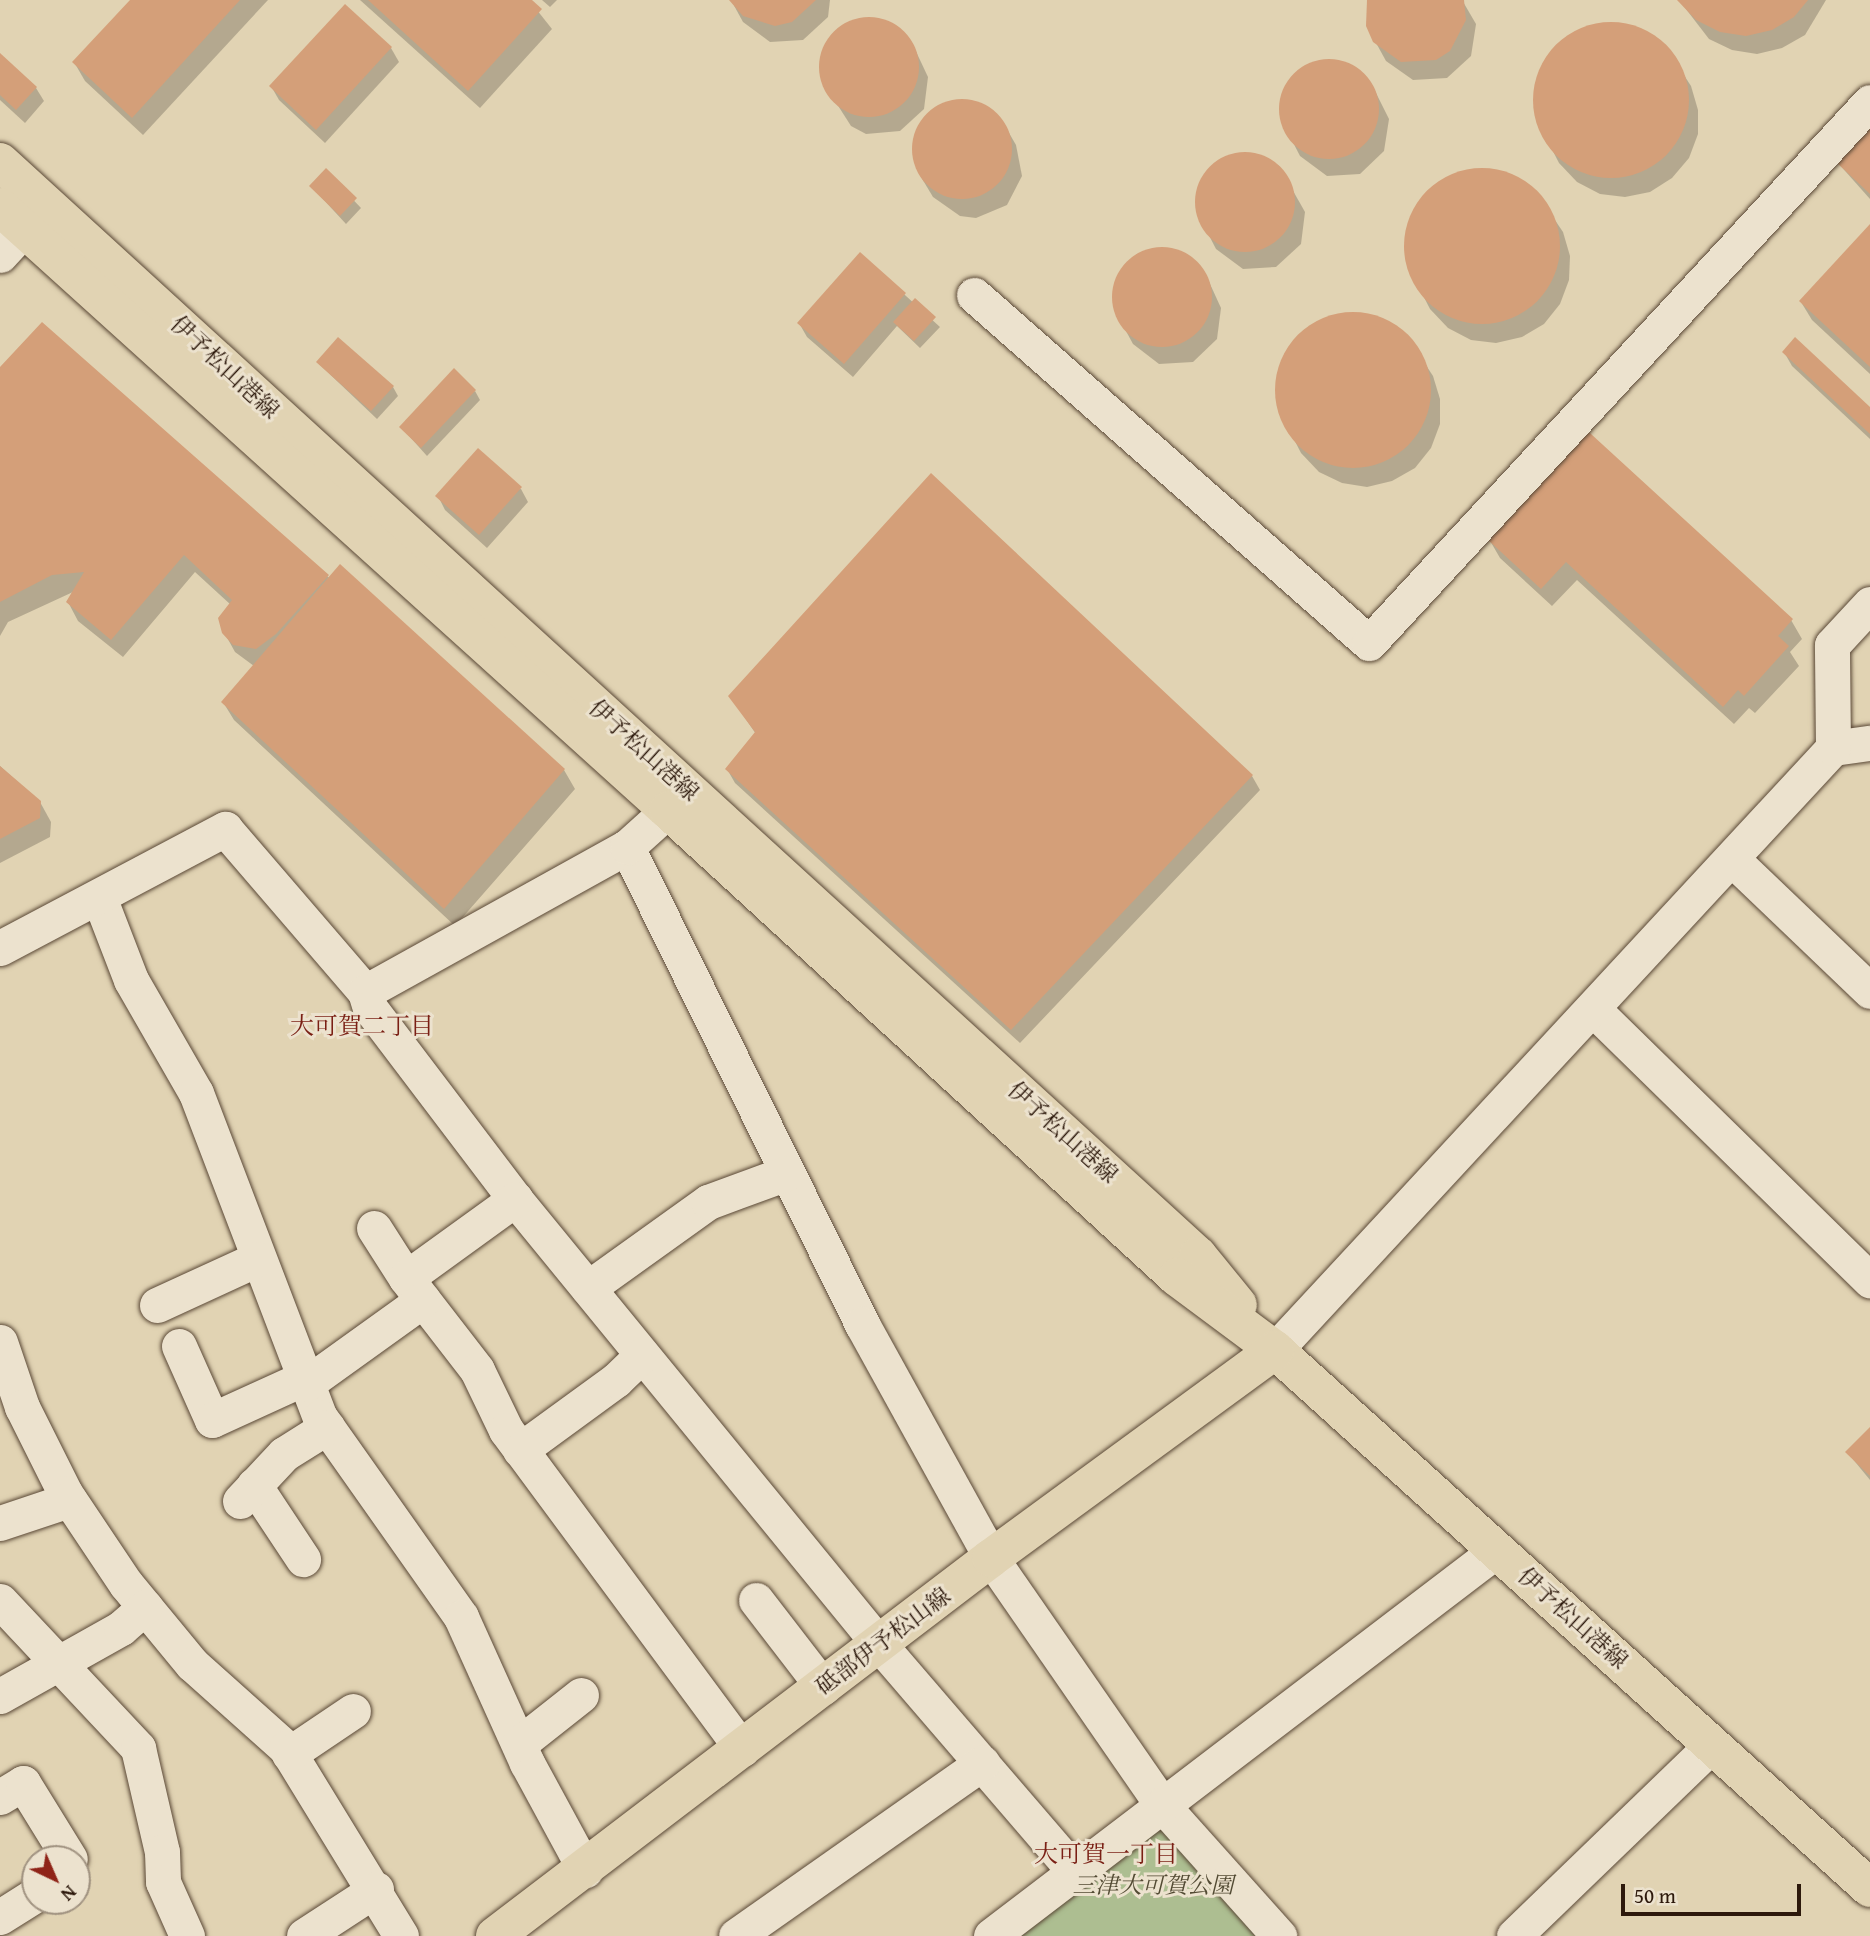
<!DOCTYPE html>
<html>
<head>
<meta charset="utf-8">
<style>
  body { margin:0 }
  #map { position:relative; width:1870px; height:1936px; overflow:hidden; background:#e1d3b3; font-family:"Gentium Book Plus","Noto Serif JP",serif }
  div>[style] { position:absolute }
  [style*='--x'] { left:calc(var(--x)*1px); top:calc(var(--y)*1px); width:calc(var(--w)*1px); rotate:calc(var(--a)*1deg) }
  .green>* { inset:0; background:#adbe91 }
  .shadow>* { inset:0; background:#0003 }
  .building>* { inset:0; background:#d49f79 }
  .round { border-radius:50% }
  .roads { filter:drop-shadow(0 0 2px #5a4836) drop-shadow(0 0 2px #5a4836) }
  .minor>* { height:35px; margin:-17.5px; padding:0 17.5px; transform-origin:17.5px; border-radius:17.5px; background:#ece2ce }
  .major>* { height:38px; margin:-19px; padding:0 19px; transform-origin:19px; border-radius:19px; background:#e1d3b3 }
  span { translate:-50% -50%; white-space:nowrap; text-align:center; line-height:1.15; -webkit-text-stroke:6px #ece2ce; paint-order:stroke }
  .street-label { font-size:23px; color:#2d190c }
  .park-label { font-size:23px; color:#534b34; font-style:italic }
  .neighbourhood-label { font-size:24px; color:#7a1f14 }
  .north { position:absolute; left:21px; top:1845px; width:70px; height:70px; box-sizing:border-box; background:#ece2ce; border:2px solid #a09280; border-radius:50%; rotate:136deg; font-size:19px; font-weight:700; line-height:28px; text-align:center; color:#2d190c }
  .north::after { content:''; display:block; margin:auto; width:24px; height:32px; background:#8f2418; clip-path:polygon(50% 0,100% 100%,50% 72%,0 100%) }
  .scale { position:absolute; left:1621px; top:1884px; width:180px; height:32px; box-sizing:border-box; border:4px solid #2d190c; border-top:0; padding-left:9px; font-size:21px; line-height:24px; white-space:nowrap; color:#2d190c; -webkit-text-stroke:5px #ece2ce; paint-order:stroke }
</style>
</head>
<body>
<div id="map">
  <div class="green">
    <i style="clip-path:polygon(1161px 1815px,1270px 1936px,1002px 1936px)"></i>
  </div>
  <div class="shadow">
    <i style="clip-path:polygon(132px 0,268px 0,143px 135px,85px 81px,74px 62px)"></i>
    <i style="clip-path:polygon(360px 0,529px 0,552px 29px,480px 108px)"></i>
    <i style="clip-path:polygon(542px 0,557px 0,550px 7px)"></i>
    <i style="clip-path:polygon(731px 0,830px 0,828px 17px,803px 40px,770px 42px,743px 22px)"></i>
    <i style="clip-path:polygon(1370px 0,1462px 0,1476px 24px,1471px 56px,1447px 78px,1413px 80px,1386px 61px,1375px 41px)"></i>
    <i style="clip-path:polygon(1679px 0,1826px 0,1805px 35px,1782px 48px,1757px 54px,1732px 50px,1709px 39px)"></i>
    <i style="clip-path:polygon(345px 6px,391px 48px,399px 62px,325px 143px,279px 100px,271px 86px)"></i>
    <i style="clip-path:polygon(874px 18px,889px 22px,912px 43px,928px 77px,924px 109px,900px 131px,866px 134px,851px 126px,821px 79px,824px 47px,845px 24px)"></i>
    <i style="clip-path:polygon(1597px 25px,1621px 25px,1645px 32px,1665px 46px,1691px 86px,1698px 110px,1698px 134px,1689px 158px,1672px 178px,1650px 192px,1625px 197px,1600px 194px,1577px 182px,1559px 163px,1537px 120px,1535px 94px,1541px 69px,1554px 49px,1574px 34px)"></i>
    <i style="clip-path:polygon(0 56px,36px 88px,44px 101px,25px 123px,0 100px)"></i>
    <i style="clip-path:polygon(1335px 60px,1350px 64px,1372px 85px,1389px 119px,1384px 151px,1360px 174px,1327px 176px,1300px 156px,1282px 121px,1284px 89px,1305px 67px)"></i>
    <i style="clip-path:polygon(967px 101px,995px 113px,1005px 126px,1016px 145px,1022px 176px,1007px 205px,976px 218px,960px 216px,933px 197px,921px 177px,913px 145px,917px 130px,937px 107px)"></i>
    <i style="clip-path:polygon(1870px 129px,1870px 199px,1838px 163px)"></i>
    <i style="clip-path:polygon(1236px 154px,1266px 158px,1279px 166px,1305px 212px,1301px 244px,1276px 267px,1243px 269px,1216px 249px,1198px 214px,1201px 182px,1209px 169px)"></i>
    <i style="clip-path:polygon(326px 171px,361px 208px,346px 224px,311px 186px)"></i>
    <i style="clip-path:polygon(1468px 171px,1493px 171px,1517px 178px,1536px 192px,1563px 232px,1570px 256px,1569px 280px,1560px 304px,1544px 324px,1522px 337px,1496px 343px,1471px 340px,1448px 328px,1430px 309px,1408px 266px,1406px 241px,1412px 216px,1426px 195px,1445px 180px)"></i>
    <i style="clip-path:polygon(1870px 227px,1870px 374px,1812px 320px,1801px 302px)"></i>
    <i style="clip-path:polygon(1168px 248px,1182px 252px,1205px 273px,1221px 308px,1217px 339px,1193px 362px,1159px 364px,1133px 344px,1114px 309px,1117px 277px,1137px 254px)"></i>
    <i style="clip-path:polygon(860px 254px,940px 327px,920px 348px,897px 326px,853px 377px,807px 337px,799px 323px)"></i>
    <i style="clip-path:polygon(1364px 314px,1387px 322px,1407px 336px,1433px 376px,1440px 399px,1440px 424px,1431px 448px,1415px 468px,1392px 481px,1367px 487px,1342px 483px,1319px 472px,1301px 453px,1279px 410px,1276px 384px,1283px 359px,1297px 339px,1316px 323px,1339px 315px)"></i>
    <i style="clip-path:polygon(1784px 352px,1870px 409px,1870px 439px,1792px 366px)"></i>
    <i style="clip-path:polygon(318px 363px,393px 387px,398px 396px,377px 419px)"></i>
    <i style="clip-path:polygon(0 370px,327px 576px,564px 770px,575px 789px,455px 926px,234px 720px,223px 702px,254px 666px,235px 652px,224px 632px,231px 605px,195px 572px,123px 657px,78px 621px,68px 602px,73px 592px,8px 622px,0 636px)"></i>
    <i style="clip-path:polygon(475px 391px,480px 400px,427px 456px,401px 427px)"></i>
    <i style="clip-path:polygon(931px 476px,1252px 776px,1260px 790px,1020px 1043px,735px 783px,727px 769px,756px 734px,730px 696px)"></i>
    <i style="clip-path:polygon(521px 489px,528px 502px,487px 548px,445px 510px,438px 496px)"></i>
    <i style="clip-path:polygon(1489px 539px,1791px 620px,1802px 639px,1790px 652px,1799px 666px,1755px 713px,1749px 708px,1734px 724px,1577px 580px,1552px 606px,1500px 558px)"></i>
    <i style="clip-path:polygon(0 766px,40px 802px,51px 822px,50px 837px,0 863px)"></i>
    <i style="clip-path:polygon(1870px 1429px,1870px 1480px,1847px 1452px)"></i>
  </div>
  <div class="building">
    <i style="clip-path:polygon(130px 0,240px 0,132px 118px,72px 62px)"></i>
    <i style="clip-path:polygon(368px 0,532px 0,542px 9px,468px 91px)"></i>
    <i style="clip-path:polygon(729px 0,816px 0,792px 22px,775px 26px,743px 16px)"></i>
    <i style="clip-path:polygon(1367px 0,1464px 0,1466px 20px,1450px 51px,1436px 60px,1401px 62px,1373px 42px,1366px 26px)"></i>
    <i style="clip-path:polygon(1677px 0,1808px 0,1794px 17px,1772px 30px,1746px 36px,1720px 32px,1696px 20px)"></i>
    <i style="clip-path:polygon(345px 4px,392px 47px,316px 130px,269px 86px)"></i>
    <i class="round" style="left:819px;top:17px;width:100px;height:100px"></i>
    <i class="round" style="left:1533px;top:22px;width:156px;height:156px"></i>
    <i style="clip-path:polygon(0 53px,37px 87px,16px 110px,0 95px)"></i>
    <i class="round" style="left:1279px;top:59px;width:100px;height:100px"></i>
    <i class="round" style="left:912px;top:99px;width:100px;height:100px"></i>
    <i style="clip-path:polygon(1870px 127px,1870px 194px,1836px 162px)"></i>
    <i class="round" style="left:1195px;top:152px;width:100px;height:100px"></i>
    <i style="clip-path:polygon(326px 168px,357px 198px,340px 216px,309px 186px)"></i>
    <i class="round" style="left:1404px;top:168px;width:156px;height:156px"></i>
    <i style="clip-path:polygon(1870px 224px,1870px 367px,1799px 301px)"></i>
    <i class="round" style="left:1112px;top:247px;width:100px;height:100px"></i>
    <i style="clip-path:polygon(860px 252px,906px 293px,844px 364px,797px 323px)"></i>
    <i style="clip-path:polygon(915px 298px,936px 317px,914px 341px,893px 322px)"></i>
    <i class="round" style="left:1275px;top:312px;width:156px;height:156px"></i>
    <i style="clip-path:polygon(42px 322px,329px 575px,276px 634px,256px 649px,233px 645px,222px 633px,218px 618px,232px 600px,184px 555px,111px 640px,66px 602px,84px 572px,52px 575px,0 602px,0 367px)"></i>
    <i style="clip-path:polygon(338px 337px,394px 386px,371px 411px,316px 362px)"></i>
    <i style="clip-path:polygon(1795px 337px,1870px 407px,1870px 434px,1782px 352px)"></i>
    <i style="clip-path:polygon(454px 368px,476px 390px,421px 448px,399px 427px)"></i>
    <i style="clip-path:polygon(1579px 423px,1793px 619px,1778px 636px,1789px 646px,1744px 696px,1738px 690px,1723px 707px,1566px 562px,1541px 589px,1487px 539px)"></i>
    <i style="clip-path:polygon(478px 448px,522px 487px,479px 535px,435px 496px)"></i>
    <i style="clip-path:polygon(931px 473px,1253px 775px,1011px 1030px,725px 769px,755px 732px,728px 696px)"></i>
    <i style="clip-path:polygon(340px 564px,565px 769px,444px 909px,221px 702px)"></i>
    <i style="clip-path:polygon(0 766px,41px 801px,40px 818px,0 839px)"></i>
    <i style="clip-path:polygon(1870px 1427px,1870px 1476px,1845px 1452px)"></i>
  </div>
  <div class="roads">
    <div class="minor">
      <i style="--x:0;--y:255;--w:65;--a:-47.5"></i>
      <i style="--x:974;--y:295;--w:526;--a:41.38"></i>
      <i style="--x:1369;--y:643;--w:737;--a:-47.2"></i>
      <i style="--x:1833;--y:748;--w:37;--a:-8"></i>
      <i style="--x:627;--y:847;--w:532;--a:63.77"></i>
      <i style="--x:862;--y:1324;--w:267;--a:61.1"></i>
      <i style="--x:991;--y:1558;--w:300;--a:55.3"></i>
      <i style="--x:1162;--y:1805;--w:176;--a:48.2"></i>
      <i style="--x:1732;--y:859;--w:191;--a:43.7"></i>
      <i style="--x:99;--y:897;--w:89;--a:68.9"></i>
      <i style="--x:131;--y:980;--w:130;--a:60.1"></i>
      <i style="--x:196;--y:1093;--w:347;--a:69.1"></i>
      <i style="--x:320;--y:1417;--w:245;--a:54.8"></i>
      <i style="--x:461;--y:1617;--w:160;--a:65.7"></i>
      <i style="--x:527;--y:1763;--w:122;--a:61.5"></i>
      <i style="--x:0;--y:948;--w:255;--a:-27.9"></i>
      <i style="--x:225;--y:829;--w:215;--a:49.3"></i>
      <i style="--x:365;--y:992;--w:299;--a:-29"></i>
      <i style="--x:627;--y:847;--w:55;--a:-42.1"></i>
      <i style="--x:365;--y:992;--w:17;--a:73"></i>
      <i style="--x:370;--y:1008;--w:240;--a:52.8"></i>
      <i style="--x:515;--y:1199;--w:575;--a:50.72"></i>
      <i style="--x:879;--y:1644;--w:301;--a:49.3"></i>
      <i style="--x:1593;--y:1009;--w:388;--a:44.4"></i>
      <i style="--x:374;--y:1228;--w:59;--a:57.4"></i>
      <i style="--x:406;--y:1278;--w:116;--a:52.3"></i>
      <i style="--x:477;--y:1370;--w:67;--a:64.2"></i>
      <i style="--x:506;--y:1430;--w:397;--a:53.5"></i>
      <i style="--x:406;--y:1278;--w:135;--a:-35.9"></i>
      <i style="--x:588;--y:1288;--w:148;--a:-35.6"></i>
      <i style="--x:708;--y:1202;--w:84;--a:-20.2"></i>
      <i style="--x:157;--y:1305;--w:110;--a:-24.7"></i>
      <i style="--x:0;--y:1342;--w:69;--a:71.3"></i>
      <i style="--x:22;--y:1407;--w:96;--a:63.4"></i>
      <i style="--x:65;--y:1493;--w:110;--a:56.2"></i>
      <i style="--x:126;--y:1584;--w:104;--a:50.5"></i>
      <i style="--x:192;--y:1664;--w:126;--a:41.8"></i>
      <i style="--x:286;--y:1748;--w:220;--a:58.5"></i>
      <i style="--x:179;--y:1346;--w:81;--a:66"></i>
      <i style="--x:212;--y:1420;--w:101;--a:-24.5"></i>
      <i style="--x:1275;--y:1350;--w:821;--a:-47.17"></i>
      <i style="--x:1833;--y:748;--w:103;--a:-90.6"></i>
      <i style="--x:1832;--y:645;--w:56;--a:-47.2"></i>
      <i style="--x:306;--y:1384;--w:144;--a:-35.7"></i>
      <i style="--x:520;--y:1450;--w:119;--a:-36.1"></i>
      <i style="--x:616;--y:1380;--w:36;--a:-44"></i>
      <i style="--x:254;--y:1485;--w:89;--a:56.5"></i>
      <i style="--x:240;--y:1501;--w:64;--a:-46.9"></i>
      <i style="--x:284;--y:1454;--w:51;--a:-32.1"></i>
      <i style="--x:0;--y:1523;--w:73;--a:-18.4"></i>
      <i style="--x:756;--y:1600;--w:110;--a:52.4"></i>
      <i style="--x:0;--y:1601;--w:202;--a:46.8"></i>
      <i style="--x:138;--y:1748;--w:107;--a:77"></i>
      <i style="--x:162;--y:1852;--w:30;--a:88"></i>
      <i style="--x:163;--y:1882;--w:59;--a:66"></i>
      <i style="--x:0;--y:1696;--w:139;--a:-29.3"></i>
      <i style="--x:121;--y:1628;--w:32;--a:-41"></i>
      <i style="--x:519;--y:1744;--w:79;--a:-38.3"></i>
      <i style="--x:289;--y:1754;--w:77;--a:-33.9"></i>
      <i style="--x:0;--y:1797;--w:27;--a:-31"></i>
      <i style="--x:23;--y:1783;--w:89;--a:58.3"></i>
      <i style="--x:0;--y:1917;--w:41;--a:-32.2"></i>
      <i style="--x:304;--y:1936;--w:86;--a:-33.1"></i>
      <i style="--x:736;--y:1936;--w:301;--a:-35.1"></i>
      <i style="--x:991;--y:1936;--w:636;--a:-37.34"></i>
      <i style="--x:1514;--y:1936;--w:275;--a:-44"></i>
    </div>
    <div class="major">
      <i style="--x:0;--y:162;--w:1622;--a:42.4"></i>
      <i style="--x:1198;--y:1256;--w:63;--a:50.8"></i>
      <i style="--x:0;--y:207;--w:900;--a:42.07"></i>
      <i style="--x:668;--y:810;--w:691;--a:42.54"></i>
      <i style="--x:1177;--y:1277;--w:122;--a:36.7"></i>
      <i style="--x:1275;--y:1350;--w:802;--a:42.12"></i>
      <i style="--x:495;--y:1936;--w:624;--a:-37.31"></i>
      <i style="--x:991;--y:1558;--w:352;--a:-36.2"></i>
    </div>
  </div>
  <div class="street-label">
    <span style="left:225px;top:367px;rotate:43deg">伊予松山港線</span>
    <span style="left:644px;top:750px;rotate:42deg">伊予松山港線</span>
    <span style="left:1063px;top:1132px;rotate:42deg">伊予松山港線</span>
    <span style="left:1573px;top:1618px;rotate:42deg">伊予松山港線</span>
    <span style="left:883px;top:1641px;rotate:-37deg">砥部伊予松山線</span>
  </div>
  <div class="park-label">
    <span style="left:1153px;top:1885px">三津大可賀公園</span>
  </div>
  <div class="neighbourhood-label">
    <span style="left:362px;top:1026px">大可賀二丁目</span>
    <span style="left:1106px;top:1854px">大可賀一丁目</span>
  </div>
  <div class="north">N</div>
  <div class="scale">50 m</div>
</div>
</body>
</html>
